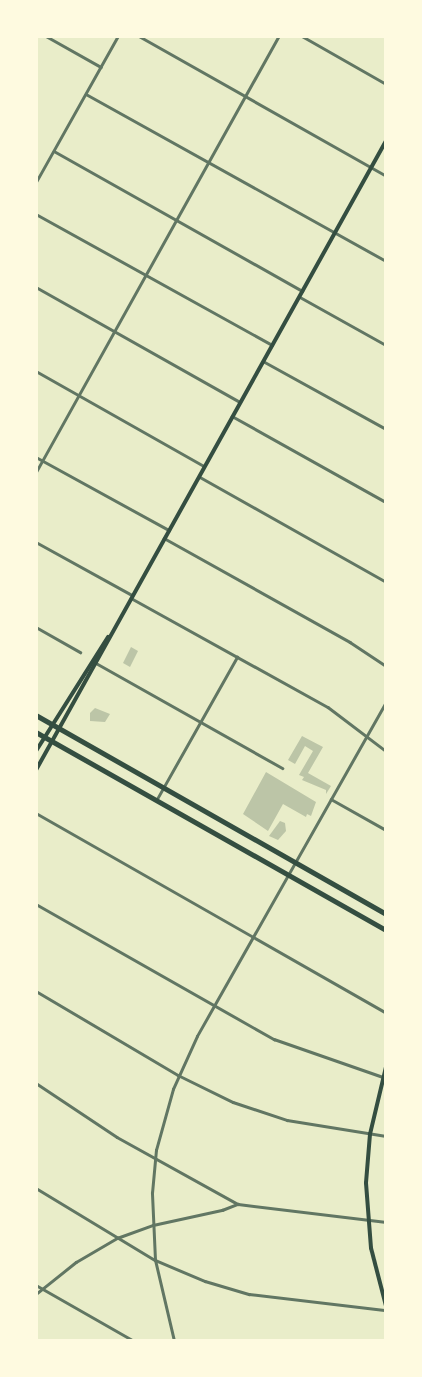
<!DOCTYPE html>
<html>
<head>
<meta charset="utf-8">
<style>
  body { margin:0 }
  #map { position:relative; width:422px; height:1377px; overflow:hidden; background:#e9edc9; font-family:"Work Sans",sans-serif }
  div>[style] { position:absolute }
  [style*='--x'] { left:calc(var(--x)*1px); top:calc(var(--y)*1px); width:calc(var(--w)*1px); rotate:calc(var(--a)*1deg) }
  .building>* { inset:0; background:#bcc5a7 }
  .minor>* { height:2.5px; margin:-1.25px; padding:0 1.25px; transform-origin:1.25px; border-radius:1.25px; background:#617663 }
  .secondary>* { height:4px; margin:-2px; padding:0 2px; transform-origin:2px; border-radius:2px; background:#344e41 }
  .primary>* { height:4.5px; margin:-2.25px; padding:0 2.25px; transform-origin:2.25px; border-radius:2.25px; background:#344e41 }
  span { translate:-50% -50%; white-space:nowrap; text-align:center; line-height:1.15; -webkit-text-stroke:4px #fefae0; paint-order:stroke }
  .frame { position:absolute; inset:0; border:38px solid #fefae0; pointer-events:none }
</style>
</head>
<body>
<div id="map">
  <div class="building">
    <i style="clip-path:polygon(131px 647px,138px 651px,130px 667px,123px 663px)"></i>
    <i style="clip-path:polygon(95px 708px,110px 714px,105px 722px,90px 721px,90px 713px)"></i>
    <i style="clip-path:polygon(302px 736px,323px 747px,308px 773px,331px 786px,326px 794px,326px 790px,302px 780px,304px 777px,299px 775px,313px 751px,305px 746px,295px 764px,288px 760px)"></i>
    <i style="clip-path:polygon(266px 772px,316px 802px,311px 816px,307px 814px,306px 817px,283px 804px,268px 831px,243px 814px)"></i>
    <i style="clip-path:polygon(280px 821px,285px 823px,286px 831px,278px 840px,269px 836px)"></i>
  </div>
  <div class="minor">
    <i style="--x:46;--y:36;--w:63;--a:29.4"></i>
    <i style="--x:139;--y:36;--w:284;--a:29.5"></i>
    <i style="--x:302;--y:36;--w:97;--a:29.7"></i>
    <i style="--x:86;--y:94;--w:343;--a:29.1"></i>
    <i style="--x:54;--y:151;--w:285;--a:29.4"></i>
    <i style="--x:36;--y:182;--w:167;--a:-60.7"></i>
    <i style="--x:36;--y:214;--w:270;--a:29"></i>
    <i style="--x:36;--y:287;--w:234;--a:29.4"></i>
    <i style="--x:300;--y:297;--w:98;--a:29.2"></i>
    <i style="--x:263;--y:361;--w:141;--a:28.9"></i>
    <i style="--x:36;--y:371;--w:193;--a:29.5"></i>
    <i style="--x:232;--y:416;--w:176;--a:29.2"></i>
    <i style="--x:36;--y:457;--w:152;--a:28.8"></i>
    <i style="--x:36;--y:472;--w:499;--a:-60.9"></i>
    <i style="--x:200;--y:477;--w:214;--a:29.4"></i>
    <i style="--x:164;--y:538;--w:213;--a:29.2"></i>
    <i style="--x:350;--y:642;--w:43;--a:33.7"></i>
    <i style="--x:36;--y:542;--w:110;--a:28.9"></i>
    <i style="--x:131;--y:598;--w:225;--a:29"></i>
    <i style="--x:328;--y:707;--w:73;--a:37.2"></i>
    <i style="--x:36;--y:627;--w:51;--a:29.6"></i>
    <i style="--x:96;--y:663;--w:214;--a:29.4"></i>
    <i style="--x:157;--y:799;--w:163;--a:-60.6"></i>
    <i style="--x:331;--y:799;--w:63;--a:29.4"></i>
    <i style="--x:36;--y:813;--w:403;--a:29.7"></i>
    <i style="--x:36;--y:904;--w:274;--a:29.6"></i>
    <i style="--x:274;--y:1039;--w:115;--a:19.2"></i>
    <i style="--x:36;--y:991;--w:165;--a:30.6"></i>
    <i style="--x:178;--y:1075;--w:61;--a:26.1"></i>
    <i style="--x:233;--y:1102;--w:57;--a:18.4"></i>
    <i style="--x:287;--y:1120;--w:100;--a:9.2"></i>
    <i style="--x:36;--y:1083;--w:97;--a:33.7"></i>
    <i style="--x:117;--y:1137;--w:138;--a:29"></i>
    <i style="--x:238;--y:1204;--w:149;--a:6.9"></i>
    <i style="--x:36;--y:1188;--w:139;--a:31.2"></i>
    <i style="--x:155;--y:1260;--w:54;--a:22.8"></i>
    <i style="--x:205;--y:1281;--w:46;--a:16.5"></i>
    <i style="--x:249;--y:1294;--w:138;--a:6.7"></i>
    <i style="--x:36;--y:1285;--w:113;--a:29.7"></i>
    <i style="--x:36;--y:1294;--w:51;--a:-38.7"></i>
    <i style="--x:76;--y:1262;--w:48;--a:-30.3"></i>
    <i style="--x:117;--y:1238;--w:38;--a:-20"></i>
    <i style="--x:153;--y:1225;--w:71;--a:-12.3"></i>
    <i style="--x:222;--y:1210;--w:17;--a:-21"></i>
    <i style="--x:174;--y:1341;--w:83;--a:-103.2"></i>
    <i style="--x:155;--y:1260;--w:67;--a:-92.6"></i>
    <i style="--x:152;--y:1193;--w:43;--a:-84.7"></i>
    <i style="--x:156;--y:1150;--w:63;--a:-74.4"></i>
    <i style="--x:173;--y:1089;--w:58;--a:-65.6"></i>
    <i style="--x:197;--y:1036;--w:384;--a:-60.5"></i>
  </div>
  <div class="secondary">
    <i style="--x:36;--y:751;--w:135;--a:-57.7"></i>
    <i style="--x:36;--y:770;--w:720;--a:-60.91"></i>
    <i style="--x:386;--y:1067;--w:69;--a:103.4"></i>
    <i style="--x:370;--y:1134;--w:49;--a:94.7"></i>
    <i style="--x:366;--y:1183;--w:65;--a:85.6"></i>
    <i style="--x:371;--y:1248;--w:60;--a:75.5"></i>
  </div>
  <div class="primary">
    <i style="--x:36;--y:715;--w:403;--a:29.6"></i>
    <i style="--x:36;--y:732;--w:402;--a:29.5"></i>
  </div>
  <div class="frame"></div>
</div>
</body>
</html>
